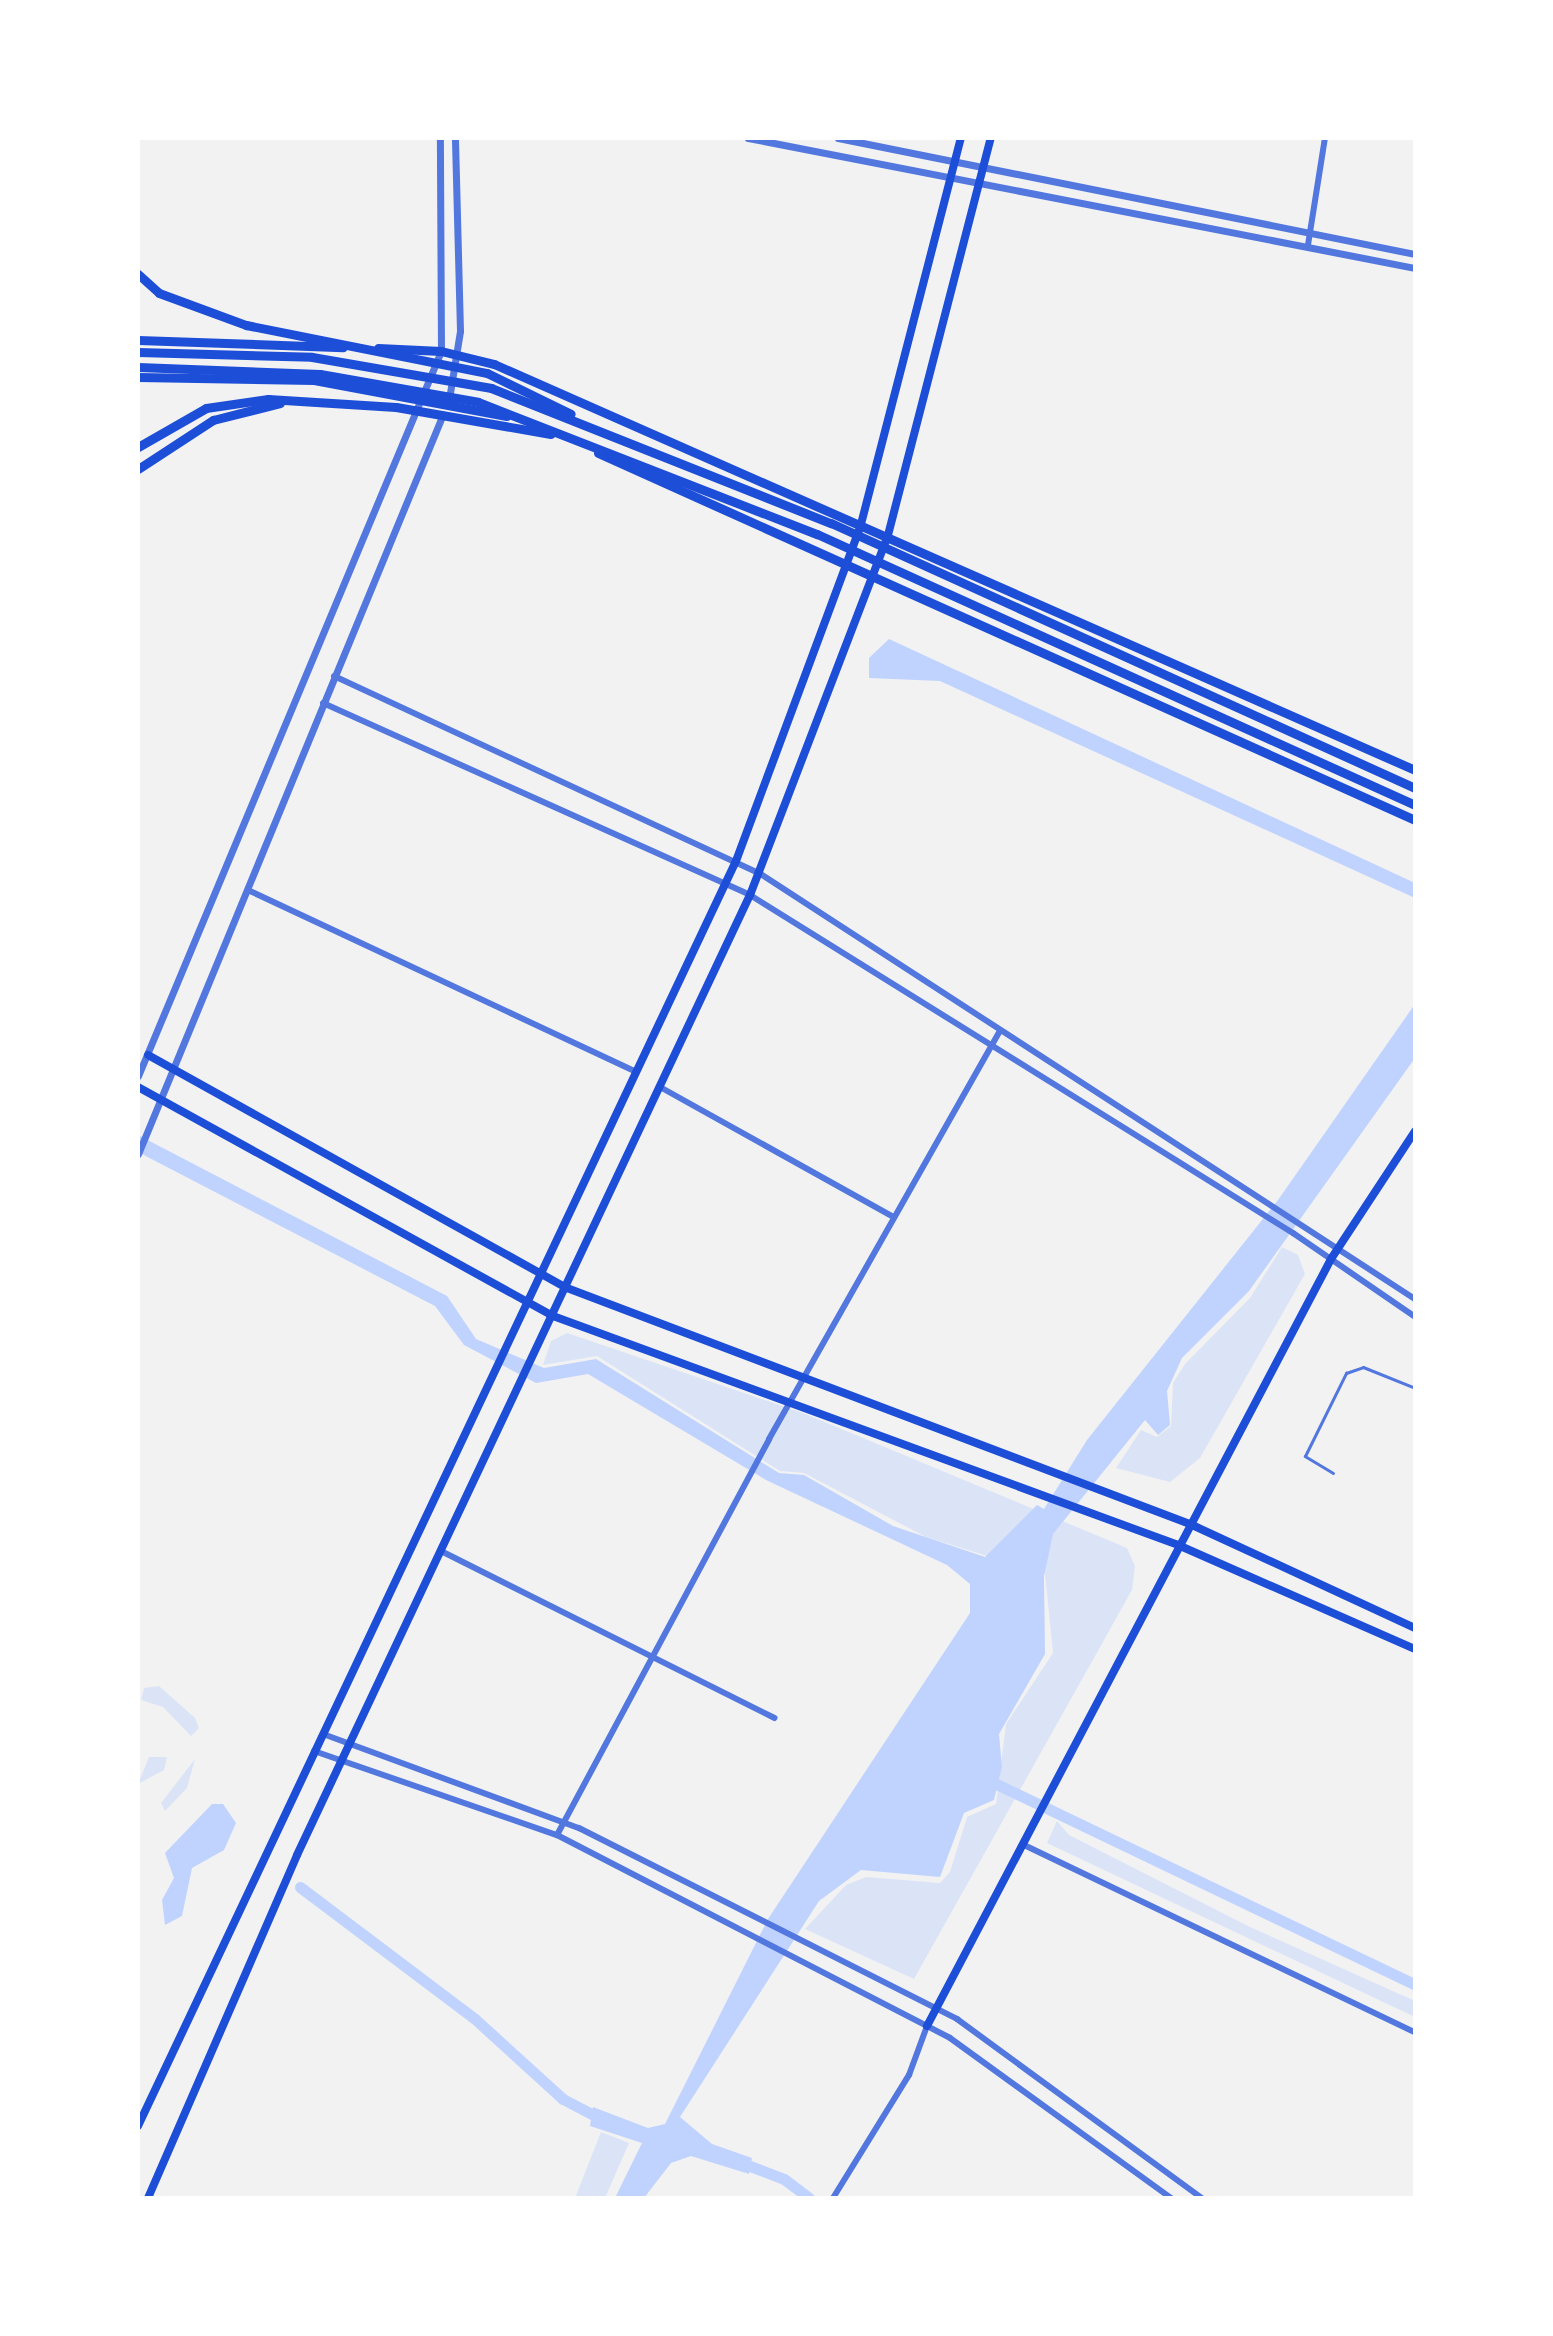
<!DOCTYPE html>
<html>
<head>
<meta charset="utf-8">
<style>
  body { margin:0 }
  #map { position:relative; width:1553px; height:2336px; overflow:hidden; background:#f2f2f2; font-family:"IBM Plex Sans",sans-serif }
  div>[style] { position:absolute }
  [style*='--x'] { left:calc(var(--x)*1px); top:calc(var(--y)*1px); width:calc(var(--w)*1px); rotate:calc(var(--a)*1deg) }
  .green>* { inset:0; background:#dbe4f7 }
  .water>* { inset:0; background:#bfd3fe }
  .canal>* { height:11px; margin:-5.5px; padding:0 5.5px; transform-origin:5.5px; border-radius:5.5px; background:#bfd3fe }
  .service>* { height:3px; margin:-1.5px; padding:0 1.5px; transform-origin:1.5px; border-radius:1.5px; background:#5277de }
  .minor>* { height:6px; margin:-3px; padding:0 3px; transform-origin:3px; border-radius:3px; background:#5277de }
  .tertiary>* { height:7px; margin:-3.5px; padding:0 3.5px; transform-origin:3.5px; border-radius:3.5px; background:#5277de }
  .secondary>* { height:8px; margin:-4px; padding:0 4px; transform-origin:4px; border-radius:4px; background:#1d4ed8 }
  .primary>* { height:9px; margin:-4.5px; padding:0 4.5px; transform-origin:4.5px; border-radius:4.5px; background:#1d4ed8 }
  .trunk>* { height:9px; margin:-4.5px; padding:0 4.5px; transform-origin:4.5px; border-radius:4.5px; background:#1d4ed8 }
  span { translate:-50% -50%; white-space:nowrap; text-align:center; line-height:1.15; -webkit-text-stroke:7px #fff; paint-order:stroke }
  .frame { position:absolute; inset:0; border:140px solid #fff; pointer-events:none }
</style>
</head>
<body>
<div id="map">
  <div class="green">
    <i style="clip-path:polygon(1282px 1247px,1298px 1255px,1305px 1274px,1200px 1458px,1170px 1482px,1116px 1468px,1141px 1430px,1157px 1437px,1171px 1426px,1173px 1383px,1185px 1364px,1250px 1298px)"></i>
    <i style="clip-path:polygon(567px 1333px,803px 1413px,1127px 1548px,1135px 1566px,1132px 1590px,914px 1979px,805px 1929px,846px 1885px,866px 1877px,940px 1883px,950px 1872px,967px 1817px,996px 1804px,1006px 1724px,1053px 1653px,1045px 1574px,926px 1537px,804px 1473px,780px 1471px,597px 1356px,543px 1365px,551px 1341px)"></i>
    <i style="clip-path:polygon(159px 1686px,195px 1718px,199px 1728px,191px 1736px,163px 1707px,141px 1700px,144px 1688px)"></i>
    <i style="clip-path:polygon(149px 1757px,167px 1757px,164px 1770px,138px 1784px)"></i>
    <i style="clip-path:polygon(195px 1759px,187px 1788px,165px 1811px,161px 1803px)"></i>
    <i style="clip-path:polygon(1057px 1821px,1069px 1835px,1250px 1927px,1415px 2001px,1415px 2017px,1047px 1843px)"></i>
    <i style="clip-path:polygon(601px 2132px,629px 2143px,605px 2198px,575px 2198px)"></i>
  </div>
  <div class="water">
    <i style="clip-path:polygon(889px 639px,1415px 883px,1415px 898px,940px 681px,869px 678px,869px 658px)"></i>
    <i style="clip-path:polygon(1415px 1004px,1415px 1058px,1249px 1291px,1182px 1358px,1167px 1391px,1170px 1425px,1158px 1435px,1145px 1420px,1053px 1534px,1044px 1576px,1045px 1654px,999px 1734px,1002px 1767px,994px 1800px,964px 1813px,940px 1877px,861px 1870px,819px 1901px,680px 2117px,712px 2144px,752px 2158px,749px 2174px,691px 2156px,671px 2163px,644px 2198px,615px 2198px,642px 2143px,590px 2126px,593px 2107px,648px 2128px,665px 2124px,768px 1919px,970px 1613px,970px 1584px,947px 1565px,766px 1480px,588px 1374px,536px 1383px,464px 1345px,435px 1306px,138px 1152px,138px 1135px,447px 1296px,476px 1339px,544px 1368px,596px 1359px,779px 1473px,804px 1475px,893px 1526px,985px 1557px,1037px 1505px,1044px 1509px,1087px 1440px,1278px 1200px)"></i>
    <i style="clip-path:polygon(212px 1804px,223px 1804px,236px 1823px,224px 1850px,192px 1868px,182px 1916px,165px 1925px,162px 1900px,174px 1878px,165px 1853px)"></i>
  </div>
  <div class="canal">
    <i style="--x:988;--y:1780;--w:474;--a:25.6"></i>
    <i style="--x:300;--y:1887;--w:219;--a:37"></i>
    <i style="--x:475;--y:2019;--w:119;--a:42.3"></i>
    <i style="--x:563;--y:2099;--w:45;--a:27.7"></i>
    <i style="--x:737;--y:2161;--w:50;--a:21"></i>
    <i style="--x:784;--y:2179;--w:31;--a:37"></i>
  </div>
  <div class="service">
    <i style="--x:1333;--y:1473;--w:33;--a:-149"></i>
    <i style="--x:1305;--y:1456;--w:93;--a:-63.7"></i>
    <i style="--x:1346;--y:1373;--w:18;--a:-19"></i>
    <i style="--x:1363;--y:1367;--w:56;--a:22"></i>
  </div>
  <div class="minor">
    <i style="--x:1308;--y:245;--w:108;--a:-81"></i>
    <i style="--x:334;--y:676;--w:468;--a:24.9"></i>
    <i style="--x:759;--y:873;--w:782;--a:33"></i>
    <i style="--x:323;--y:703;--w:468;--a:24.2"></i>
    <i style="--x:750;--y:895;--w:640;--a:31.9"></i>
    <i style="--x:1293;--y:1233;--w:148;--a:34.5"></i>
    <i style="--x:250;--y:891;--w:425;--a:25.1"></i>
    <i style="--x:660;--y:1087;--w:268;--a:29.1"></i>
    <i style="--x:441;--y:1551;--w:373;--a:26.6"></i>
    <i style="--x:323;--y:1734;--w:273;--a:20.2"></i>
    <i style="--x:579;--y:1828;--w:424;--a:26.8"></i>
    <i style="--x:957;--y:2019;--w:303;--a:36.2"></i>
    <i style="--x:314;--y:1751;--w:257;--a:19.1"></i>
    <i style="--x:557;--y:1835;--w:442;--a:27.3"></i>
    <i style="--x:950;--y:2038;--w:273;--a:35.9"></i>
    <i style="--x:557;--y:1835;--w:449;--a:-61.8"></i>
    <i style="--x:769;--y:1439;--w:467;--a:-60.5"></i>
    <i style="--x:1024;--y:1845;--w:433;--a:25.6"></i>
    <i style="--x:833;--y:2198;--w:145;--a:-58.3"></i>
    <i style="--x:909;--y:2075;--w:52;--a:-69.8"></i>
  </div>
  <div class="tertiary">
    <i style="--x:748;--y:138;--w:680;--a:11.03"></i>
    <i style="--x:838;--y:138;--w:589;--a:11.37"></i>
    <i style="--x:449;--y:399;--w:69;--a:-80.8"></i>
    <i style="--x:460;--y:331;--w:193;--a:-91.5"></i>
    <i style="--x:138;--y:1076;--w:786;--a:-67.32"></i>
    <i style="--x:441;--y:351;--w:213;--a:-90.3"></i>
    <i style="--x:138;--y:1154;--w:800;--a:-67.6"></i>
  </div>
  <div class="secondary">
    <i style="--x:148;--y:1055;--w:479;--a:29.1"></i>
    <i style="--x:567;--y:1288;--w:666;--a:20.75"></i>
    <i style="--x:1190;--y:1524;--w:248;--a:24.8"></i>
    <i style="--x:138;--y:1087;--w:474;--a:28.9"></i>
    <i style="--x:553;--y:1316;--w:666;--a:20.12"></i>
    <i style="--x:1178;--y:1545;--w:259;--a:23.7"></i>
    <i style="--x:927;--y:2026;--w:867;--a:-62.22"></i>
    <i style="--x:1331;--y:1259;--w:153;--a:-56.7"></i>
    <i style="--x:138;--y:2126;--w:1399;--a:-64.7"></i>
    <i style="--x:736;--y:861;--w:355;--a:-69.6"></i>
    <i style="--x:860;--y:528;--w:403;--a:-75.5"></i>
    <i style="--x:148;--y:2198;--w:374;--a:-66.5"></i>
    <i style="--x:297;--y:1855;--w:1062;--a:-64.74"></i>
    <i style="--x:750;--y:895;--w:381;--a:-69"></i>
    <i style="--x:887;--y:539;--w:414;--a:-75.5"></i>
  </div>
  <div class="primary">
    <i style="--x:138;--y:340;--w:205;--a:2"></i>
    <i style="--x:378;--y:348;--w:63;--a:2.7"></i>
    <i style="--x:441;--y:351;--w:55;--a:13.8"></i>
    <i style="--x:494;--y:364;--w:1007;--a:23.79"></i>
    <i style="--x:138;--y:377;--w:176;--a:1"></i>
    <i style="--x:314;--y:380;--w:196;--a:10.6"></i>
    <i style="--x:598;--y:453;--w:896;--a:24.19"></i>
  </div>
  <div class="trunk">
    <i style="--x:138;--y:274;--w:28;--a:42"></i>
    <i style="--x:159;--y:293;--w:93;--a:20.2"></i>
    <i style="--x:246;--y:325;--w:246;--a:11.3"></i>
    <i style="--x:487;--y:373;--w:93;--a:26"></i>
    <i style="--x:138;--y:352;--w:174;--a:1.6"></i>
    <i style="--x:312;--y:357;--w:182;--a:9.8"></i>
    <i style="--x:491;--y:388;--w:366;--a:21.7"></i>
    <i style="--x:831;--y:523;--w:641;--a:24.41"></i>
    <i style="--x:138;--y:367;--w:182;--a:2.2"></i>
    <i style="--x:320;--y:374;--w:160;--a:10"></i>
    <i style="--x:478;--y:402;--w:364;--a:21.3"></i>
    <i style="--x:817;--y:534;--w:657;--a:24.38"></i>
    <i style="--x:138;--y:447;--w:78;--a:-29.8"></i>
    <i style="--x:206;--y:408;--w:63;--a:-8.3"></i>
    <i style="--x:268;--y:399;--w:128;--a:3.6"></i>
    <i style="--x:396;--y:407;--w:157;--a:9.9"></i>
    <i style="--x:138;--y:469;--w:90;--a:-33.2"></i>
    <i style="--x:213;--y:420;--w:69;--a:-14.2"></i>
  </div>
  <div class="frame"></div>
</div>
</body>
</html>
